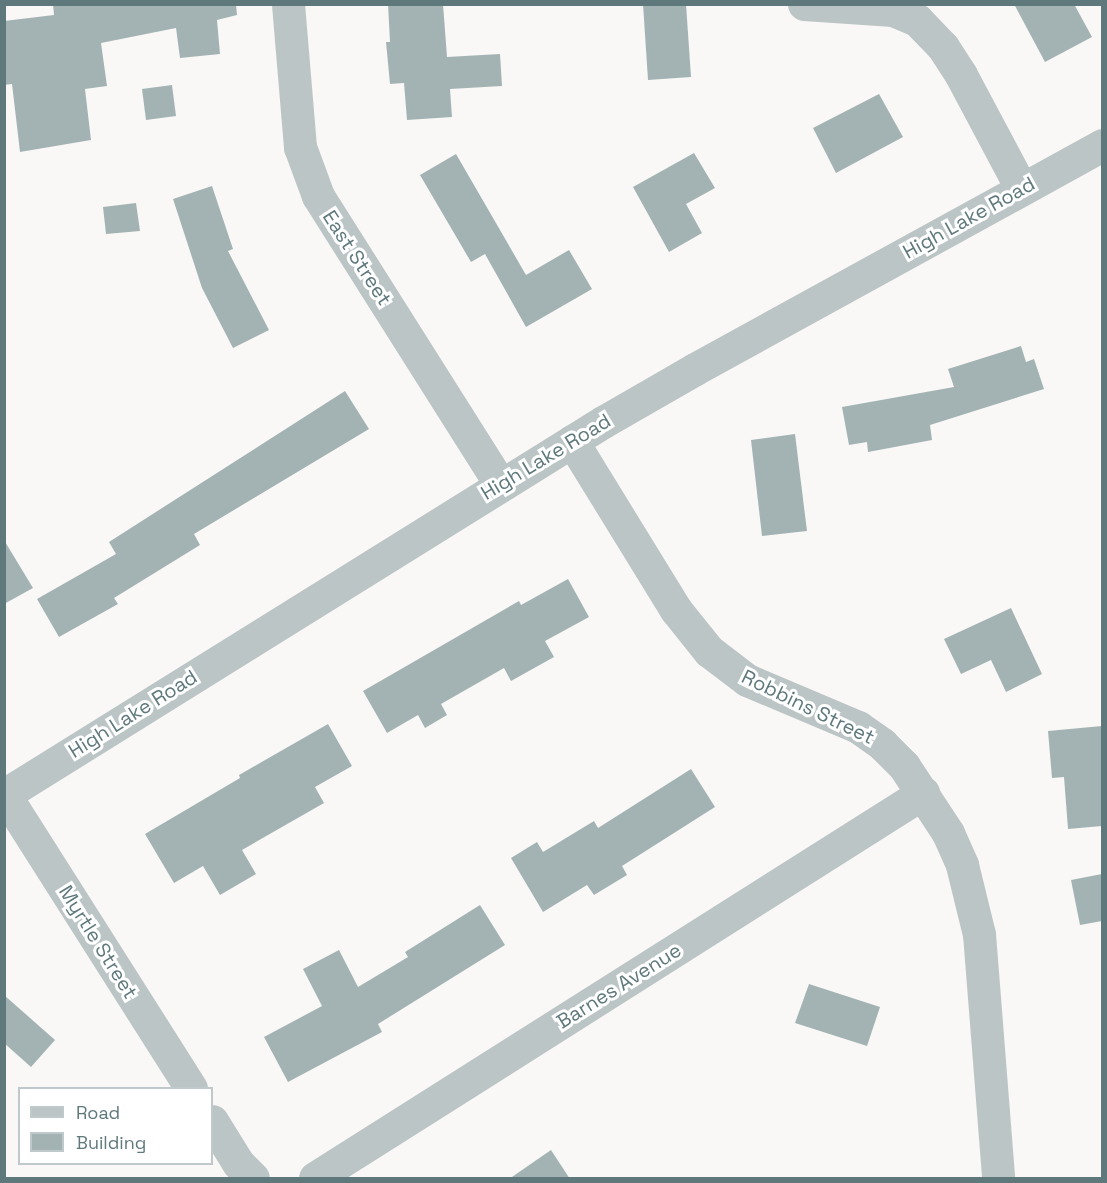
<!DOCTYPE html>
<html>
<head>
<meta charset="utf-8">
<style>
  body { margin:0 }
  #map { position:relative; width:1107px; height:1183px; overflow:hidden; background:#f9f8f6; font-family:"Space Grotesk",sans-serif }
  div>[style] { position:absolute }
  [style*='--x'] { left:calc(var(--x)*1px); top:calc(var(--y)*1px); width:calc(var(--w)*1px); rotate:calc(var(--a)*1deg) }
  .building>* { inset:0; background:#a3b3b4 }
  .minor>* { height:33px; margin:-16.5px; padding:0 16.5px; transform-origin:16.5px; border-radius:16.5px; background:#bcc5c6 }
  .tertiary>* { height:33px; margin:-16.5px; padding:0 16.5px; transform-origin:16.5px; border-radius:16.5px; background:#bcc5c6 }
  span { translate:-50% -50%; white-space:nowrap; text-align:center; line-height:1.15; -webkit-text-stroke:6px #fff; paint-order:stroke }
  .street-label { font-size:20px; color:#5e787c }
  .frame { position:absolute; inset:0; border:6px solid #5e787c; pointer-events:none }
  .legend { position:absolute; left:18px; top:1087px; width:195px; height:78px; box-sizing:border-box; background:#fff; border:2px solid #bfc9cb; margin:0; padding:8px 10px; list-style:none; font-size:18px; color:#5e787c }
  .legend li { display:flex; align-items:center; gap:12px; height:30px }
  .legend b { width:30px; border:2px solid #bfc9cb }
</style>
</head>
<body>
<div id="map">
  <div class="building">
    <i style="clip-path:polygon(53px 4px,236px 4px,237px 15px,217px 20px,220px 54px,180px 58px,176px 28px,101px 43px,107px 86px,85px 89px,91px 140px,20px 152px,12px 84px,4px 85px,4px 21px,54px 15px)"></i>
    <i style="clip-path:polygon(388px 4px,443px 4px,447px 57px,500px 54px,502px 86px,450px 89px,452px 117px,407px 120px,404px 83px,390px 84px,386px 42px,390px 42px)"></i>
    <i style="clip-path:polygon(643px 4px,686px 4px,691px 77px,648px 80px)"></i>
    <i style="clip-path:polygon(1014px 4px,1074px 4px,1092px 37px,1045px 62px)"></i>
    <i style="clip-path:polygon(172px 85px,176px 116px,146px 120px,142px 89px)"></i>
    <i style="clip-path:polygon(879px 94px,903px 137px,836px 173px,813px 128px)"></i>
    <i style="clip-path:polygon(694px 153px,715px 188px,686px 204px,702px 233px,669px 252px,633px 187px)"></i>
    <i style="clip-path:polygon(456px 154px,526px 275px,569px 250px,592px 289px,526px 327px,485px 254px,471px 262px,420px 175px)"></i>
    <i style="clip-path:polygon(212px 186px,233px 249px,228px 251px,269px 330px,233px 348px,202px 288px,173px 199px)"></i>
    <i style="clip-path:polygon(136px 203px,140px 231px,106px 234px,103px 207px)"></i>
    <i style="clip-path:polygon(1021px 346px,1026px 362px,1034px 359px,1044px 389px,930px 425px,932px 440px,868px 452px,867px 442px,849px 445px,842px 407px,954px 387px,948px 369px)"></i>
    <i style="clip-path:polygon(345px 391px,369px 429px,194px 534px,200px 545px,114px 598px,118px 604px,59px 637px,37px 599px,116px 554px,109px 542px)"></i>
    <i style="clip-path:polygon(795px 434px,807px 531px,762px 536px,751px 440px)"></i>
    <i style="clip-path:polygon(4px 540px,33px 588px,4px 604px)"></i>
    <i style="clip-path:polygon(568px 579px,589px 617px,545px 641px,554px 657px,511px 681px,504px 668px,441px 704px,447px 715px,425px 728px,418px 715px,387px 733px,363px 691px,519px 601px,521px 605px)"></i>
    <i style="clip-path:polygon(1011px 608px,1042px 674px,1006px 692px,991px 660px,961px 674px,944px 639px)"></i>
    <i style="clip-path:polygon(328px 724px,352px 766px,315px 787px,324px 803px,242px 850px,256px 874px,220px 895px,203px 866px,174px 883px,145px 834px,240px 778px,239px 775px)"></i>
    <i style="clip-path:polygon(1102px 726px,1102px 826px,1068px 829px,1064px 777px,1052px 778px,1048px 731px)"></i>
    <i style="clip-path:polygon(691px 769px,715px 807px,622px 866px,627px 875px,594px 895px,587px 885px,543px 912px,511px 858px,537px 842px,543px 852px,594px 821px,598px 828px)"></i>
    <i style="clip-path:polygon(1102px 874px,1102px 921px,1080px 925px,1071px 880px)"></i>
    <i style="clip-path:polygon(480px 905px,505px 945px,378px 1024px,382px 1032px,288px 1082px,264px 1037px,322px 1006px,303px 969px,339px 950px,358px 987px,408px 957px,405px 952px)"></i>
    <i style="clip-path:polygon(809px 984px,880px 1007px,867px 1046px,795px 1023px)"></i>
    <i style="clip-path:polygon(4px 995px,55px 1040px,31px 1067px,4px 1043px)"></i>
    <i style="clip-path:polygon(551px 1150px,570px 1179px,509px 1179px)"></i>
  </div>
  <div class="minor">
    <i style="--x:288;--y:4;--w:144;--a:85.2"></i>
    <i style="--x:300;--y:147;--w:52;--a:69.8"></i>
    <i style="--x:318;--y:196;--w:341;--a:57.7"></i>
    <i style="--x:804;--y:4;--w:89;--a:3.9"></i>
    <i style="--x:893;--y:10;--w:26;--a:23"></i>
    <i style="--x:917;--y:20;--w:37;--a:46"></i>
    <i style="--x:943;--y:47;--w:33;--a:57"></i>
    <i style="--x:961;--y:75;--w:128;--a:62"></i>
    <i style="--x:572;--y:441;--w:198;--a:58.4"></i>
    <i style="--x:676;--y:610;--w:53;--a:51.2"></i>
    <i style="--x:709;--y:651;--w:48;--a:37.3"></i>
    <i style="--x:747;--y:680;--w:121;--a:22.9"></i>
    <i style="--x:858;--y:727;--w:29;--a:35"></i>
    <i style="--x:882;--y:744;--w:31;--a:45"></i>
    <i style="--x:904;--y:766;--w:80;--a:56.7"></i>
    <i style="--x:948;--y:833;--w:35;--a:66"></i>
    <i style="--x:962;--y:865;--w:71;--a:76.2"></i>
    <i style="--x:979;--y:934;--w:245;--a:85.5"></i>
    <i style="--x:5;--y:795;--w:347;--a:57.6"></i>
    <i style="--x:212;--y:1121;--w:49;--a:58.2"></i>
    <i style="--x:238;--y:1163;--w:21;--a:45"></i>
    <i style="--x:315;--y:1178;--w:720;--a:-32.34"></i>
  </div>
  <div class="tertiary">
    <i style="--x:4;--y:795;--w:706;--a:-31.91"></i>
    <i style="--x:603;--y:422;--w:106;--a:-29.9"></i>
    <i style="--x:695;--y:369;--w:465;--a:-28.8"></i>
  </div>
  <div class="street-label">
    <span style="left:969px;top:218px;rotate:-29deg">High Lake Road</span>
    <span style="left:357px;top:258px;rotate:57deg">East Street</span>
    <span style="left:546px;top:457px;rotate:-31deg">High Lake Road</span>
    <span style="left:808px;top:707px;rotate:26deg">Robbins Street</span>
    <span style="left:133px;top:714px;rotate:-32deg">High Lake Road</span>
    <span style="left:98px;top:942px;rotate:58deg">Myrtle Street</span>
    <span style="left:619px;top:986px;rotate:-32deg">Barnes Avenue</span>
  </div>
  <div class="frame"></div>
  <ul class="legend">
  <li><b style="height:8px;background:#bcc5c6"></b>Road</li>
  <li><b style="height:16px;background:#a3b3b4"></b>Building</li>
  </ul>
</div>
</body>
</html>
